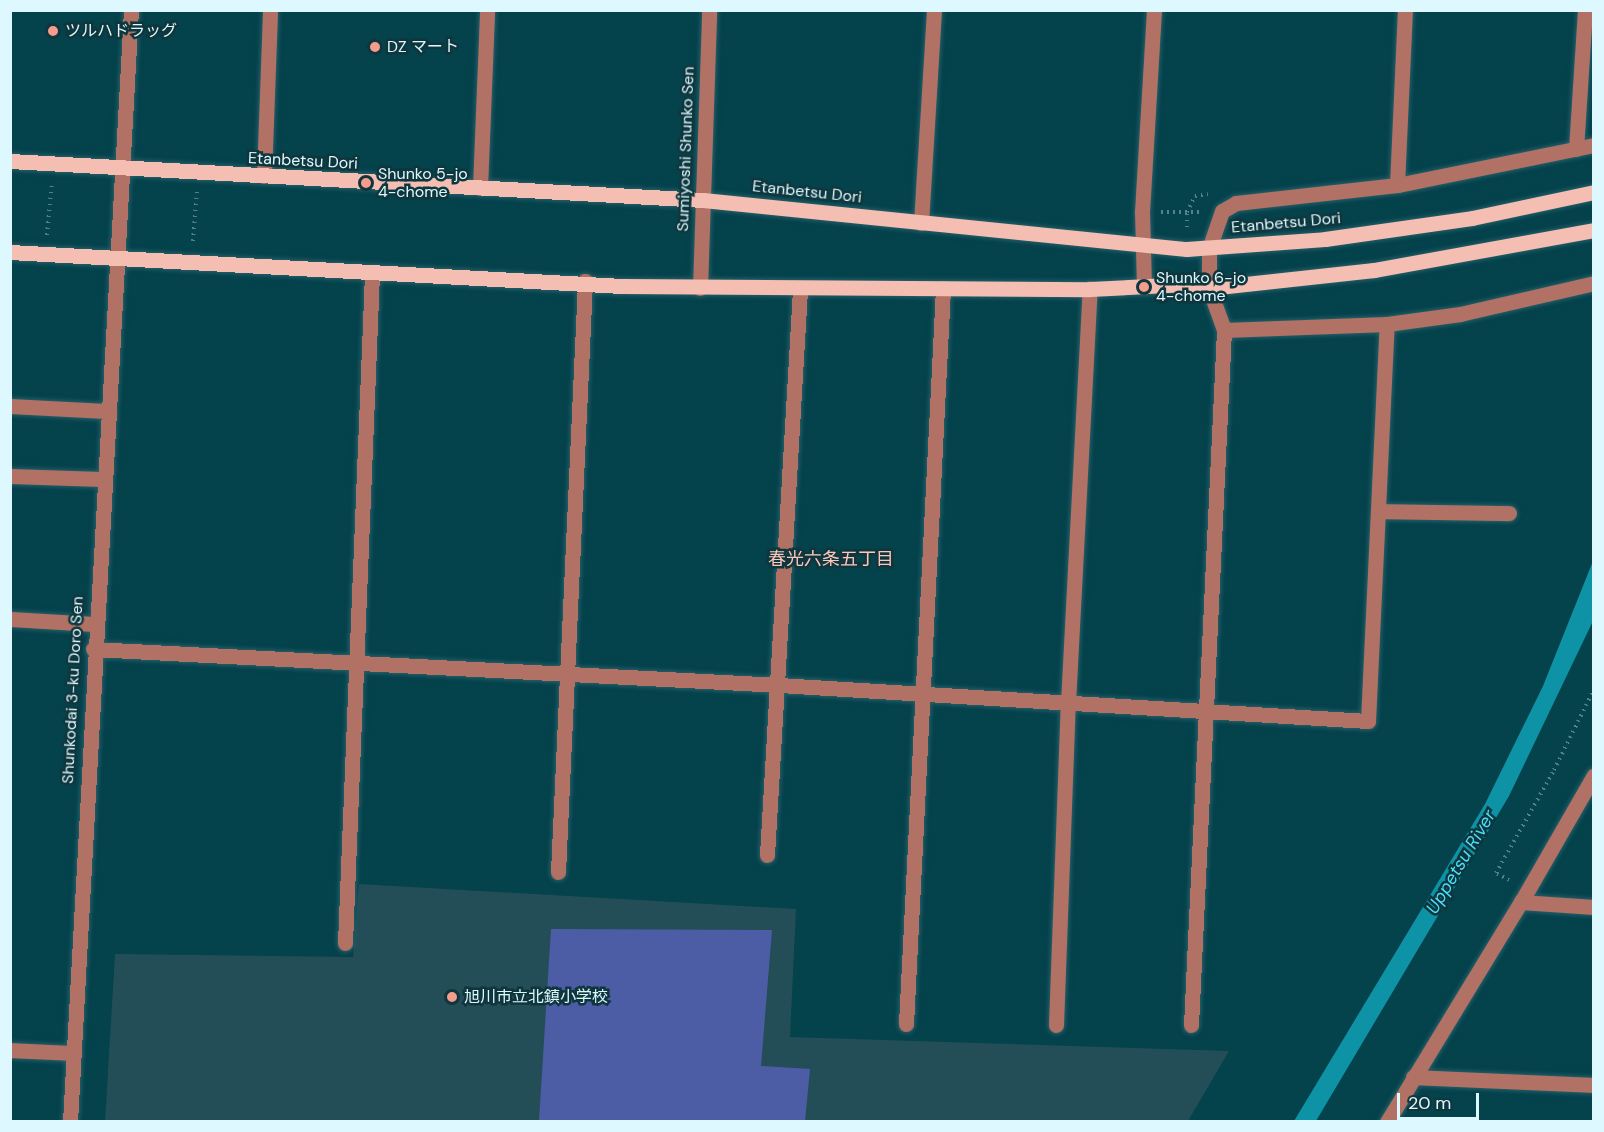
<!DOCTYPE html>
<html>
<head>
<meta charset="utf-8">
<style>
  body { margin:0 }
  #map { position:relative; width:1604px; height:1132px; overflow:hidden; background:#04424c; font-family:"DM Sans","Noto Sans JP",sans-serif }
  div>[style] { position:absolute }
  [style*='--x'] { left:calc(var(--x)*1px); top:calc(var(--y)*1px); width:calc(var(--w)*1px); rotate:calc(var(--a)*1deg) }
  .built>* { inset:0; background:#234e57 }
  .green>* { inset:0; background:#4c5da6 }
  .water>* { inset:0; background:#0e92a6 }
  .path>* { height:4px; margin-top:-2px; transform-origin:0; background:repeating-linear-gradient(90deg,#52838c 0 1.5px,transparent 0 6px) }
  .roads { filter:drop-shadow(0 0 2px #275f68) drop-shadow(0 0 2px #275f68) }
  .minor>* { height:15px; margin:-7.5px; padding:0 7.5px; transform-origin:7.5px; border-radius:7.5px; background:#b17164 }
  .major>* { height:15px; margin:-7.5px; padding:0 7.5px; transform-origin:7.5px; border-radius:7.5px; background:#f4beb3 }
  .dots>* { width:16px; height:16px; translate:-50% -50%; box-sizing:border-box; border:3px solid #10363d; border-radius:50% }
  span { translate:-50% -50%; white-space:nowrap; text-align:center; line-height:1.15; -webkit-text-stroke:5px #10363d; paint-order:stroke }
  .poi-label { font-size:16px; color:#ddf8fe }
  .left { translate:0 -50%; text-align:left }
  .street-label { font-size:16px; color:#ddf8fe }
  .neighbourhood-label { font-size:18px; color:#fac7bc }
  .water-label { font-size:18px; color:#4adffa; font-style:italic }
  .frame { position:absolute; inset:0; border:12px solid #ddf8fe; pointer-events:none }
  .scale { position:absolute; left:1397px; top:1093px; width:82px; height:27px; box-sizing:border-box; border:3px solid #ddf8fe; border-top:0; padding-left:8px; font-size:18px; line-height:21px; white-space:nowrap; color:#ddf8fe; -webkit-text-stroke:4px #10363d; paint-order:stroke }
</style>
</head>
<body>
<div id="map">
  <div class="built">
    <i style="clip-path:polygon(359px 884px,796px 909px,790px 1037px,1229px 1051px,1188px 1121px,105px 1122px,115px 954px,353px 957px)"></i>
  </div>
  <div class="green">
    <i style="clip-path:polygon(551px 929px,772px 930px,761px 1066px,810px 1069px,805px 1121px,539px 1121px)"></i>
  </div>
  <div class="water">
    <i style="clip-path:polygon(1593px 561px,1593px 621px,1509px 796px,1316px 1121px,1294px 1121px,1485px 804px,1543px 686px)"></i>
  </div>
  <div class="path">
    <i style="--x:1161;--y:212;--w:38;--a:0"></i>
    <i style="--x:1187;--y:227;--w:15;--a:-90"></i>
    <i style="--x:1187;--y:212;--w:18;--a:-63"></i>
    <i style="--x:1195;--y:196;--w:13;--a:-9"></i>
    <i style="--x:47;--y:235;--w:53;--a:-84.6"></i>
    <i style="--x:193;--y:241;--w:50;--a:-85.4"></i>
    <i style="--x:1509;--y:880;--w:15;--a:-152"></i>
    <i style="--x:1496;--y:873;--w:118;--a:-60.6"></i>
    <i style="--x:1554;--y:770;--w:90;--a:-63.7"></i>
  </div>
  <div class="roads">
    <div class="minor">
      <i style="--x:1594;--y:145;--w:201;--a:168.5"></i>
      <i style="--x:1397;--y:185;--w:162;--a:173.6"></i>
      <i style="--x:1236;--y:203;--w:16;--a:150"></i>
      <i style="--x:1222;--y:211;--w:39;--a:109"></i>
      <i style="--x:1209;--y:248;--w:40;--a:90"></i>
      <i style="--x:1209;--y:288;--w:45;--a:70.3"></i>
      <i style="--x:1224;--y:330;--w:163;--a:-2.1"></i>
      <i style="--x:1387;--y:324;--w:74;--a:-7.8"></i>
      <i style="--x:1460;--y:314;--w:138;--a:-13"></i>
      <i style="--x:1576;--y:149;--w:139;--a:-86.3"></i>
      <i style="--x:264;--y:176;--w:166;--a:-87.9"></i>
      <i style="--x:1397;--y:185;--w:175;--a:-87.4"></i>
      <i style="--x:480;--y:188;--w:178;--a:-87.7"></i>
      <i style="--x:921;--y:223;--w:213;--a:-86.5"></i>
      <i style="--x:1144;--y:287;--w:75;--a:-91.5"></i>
      <i style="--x:1142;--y:212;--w:202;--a:-86.6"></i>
      <i style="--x:700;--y:288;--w:278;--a:-88.1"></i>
      <i style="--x:10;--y:406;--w:96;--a:3"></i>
      <i style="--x:10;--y:476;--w:92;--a:1.9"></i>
      <i style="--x:1378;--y:511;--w:131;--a:0.9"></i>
      <i style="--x:10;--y:619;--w:85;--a:3.4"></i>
      <i style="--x:93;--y:649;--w:687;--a:3"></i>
      <i style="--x:779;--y:685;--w:590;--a:3.5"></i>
      <i style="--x:1368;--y:721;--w:397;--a:-87.3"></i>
      <i style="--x:767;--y:855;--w:567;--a:-86.66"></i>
      <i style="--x:558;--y:872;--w:592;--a:-87.38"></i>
      <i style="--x:1521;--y:902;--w:73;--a:3.9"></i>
      <i style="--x:345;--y:943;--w:671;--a:-87.69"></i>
      <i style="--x:906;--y:1024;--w:737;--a:-87.12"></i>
      <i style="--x:1056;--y:1025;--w:322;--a:-87.9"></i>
      <i style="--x:1068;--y:703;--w:415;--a:-87"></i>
      <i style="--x:1191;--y:1025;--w:696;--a:-87.28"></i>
      <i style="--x:10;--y:1050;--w:64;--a:2.7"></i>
      <i style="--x:1413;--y:1077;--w:181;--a:2.5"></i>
      <i style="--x:70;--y:1122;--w:1114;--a:-86.86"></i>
      <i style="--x:1387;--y:1122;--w:258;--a:-58.7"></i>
      <i style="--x:1521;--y:902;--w:146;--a:-60.1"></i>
    </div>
    <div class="major">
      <i style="--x:10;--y:161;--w:694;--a:3.22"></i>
      <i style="--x:703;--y:200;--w:486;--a:5.8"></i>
      <i style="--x:1187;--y:249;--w:138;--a:-4.1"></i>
      <i style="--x:1325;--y:239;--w:148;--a:-8.1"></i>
      <i style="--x:1472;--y:218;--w:125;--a:-12"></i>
      <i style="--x:10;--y:252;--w:613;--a:3.18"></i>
      <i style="--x:622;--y:286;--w:468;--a:0.4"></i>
      <i style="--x:1090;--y:289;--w:97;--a:-3"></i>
      <i style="--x:1187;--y:284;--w:22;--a:10"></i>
      <i style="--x:1209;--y:288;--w:166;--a:-6.2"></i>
      <i style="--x:1374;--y:270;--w:224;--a:-10.3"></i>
    </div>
  </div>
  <div class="dots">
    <i style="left:53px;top:31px;background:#f49d8c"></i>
    <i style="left:375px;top:47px;background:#f49d8c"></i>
    <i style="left:366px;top:183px;background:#f49d8c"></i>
    <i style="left:1144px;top:287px;background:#f49d8c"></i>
    <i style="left:452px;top:997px;background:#f49d8c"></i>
  </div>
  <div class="poi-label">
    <span class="left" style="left:65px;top:31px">ツルハドラッグ</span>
    <span class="left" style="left:387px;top:47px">DZ マート</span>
    <span class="left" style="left:378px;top:183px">Shunko 5-jo<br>4-chome</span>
    <span class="left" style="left:1156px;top:287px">Shunko 6-jo<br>4-chome</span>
    <span class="left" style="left:464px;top:997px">旭川市立北鎮小学校</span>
  </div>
  <div class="street-label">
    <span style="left:686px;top:149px;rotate:-88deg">Sumiyoshi Shunko Sen</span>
    <span style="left:303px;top:161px;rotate:3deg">Etanbetsu Dori</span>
    <span style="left:807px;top:192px;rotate:6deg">Etanbetsu Dori</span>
    <span style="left:1286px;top:223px;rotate:-5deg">Etanbetsu Dori</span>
    <span style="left:73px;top:690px;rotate:-87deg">Shunkodai 3-ku Doro Sen</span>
  </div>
  <div class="neighbourhood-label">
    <span style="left:831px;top:559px">春光六条五丁目</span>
  </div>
  <div class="water-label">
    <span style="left:1461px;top:862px;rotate:-59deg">Uppetsu River</span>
  </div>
  <div class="frame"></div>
  <div class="scale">20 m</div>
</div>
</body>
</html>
